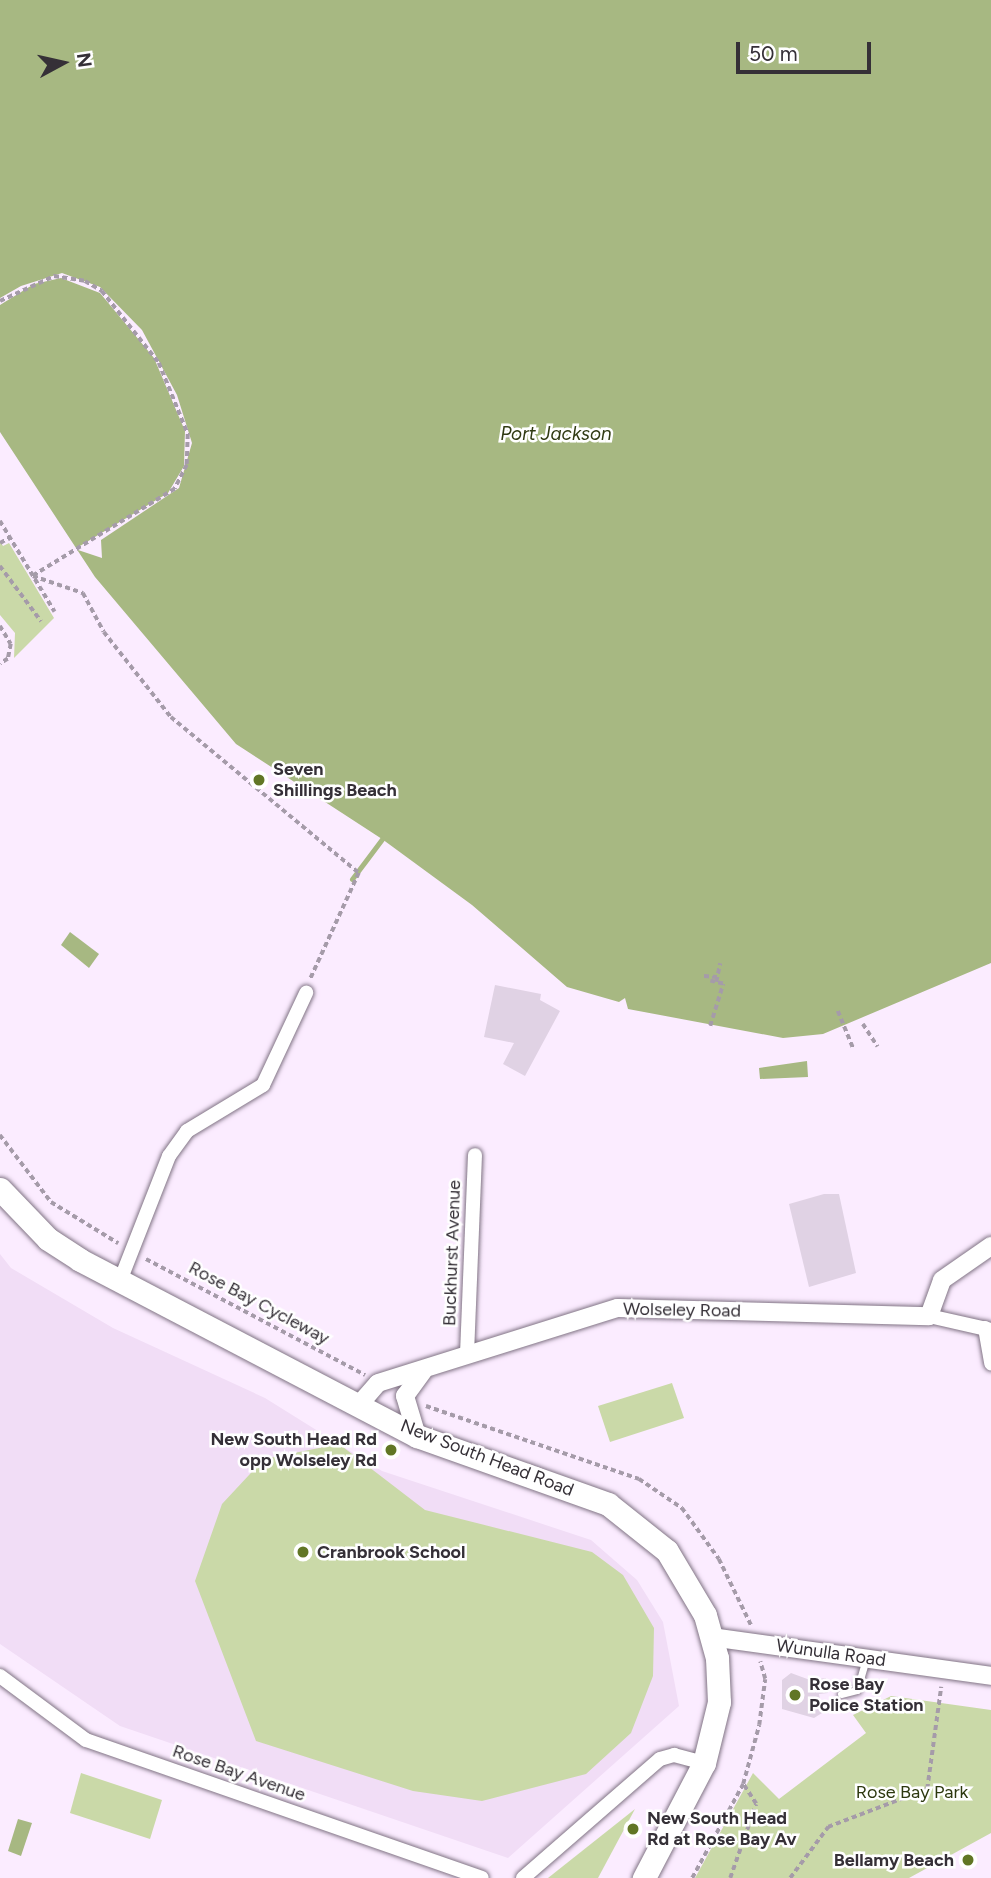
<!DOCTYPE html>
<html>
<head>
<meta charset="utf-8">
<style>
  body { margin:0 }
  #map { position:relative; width:991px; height:1878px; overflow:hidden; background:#fbecff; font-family:Figtree,sans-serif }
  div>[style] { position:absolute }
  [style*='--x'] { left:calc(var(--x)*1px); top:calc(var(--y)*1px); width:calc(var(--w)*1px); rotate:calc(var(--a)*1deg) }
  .built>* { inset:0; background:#f1ddf6 }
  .green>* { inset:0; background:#cad9a8 }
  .water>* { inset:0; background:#a7b882 }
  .pier>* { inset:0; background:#fbecff }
  .stream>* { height:5px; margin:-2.5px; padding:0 2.5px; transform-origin:2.5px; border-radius:2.5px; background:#a7b882 }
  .building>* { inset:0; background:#e0d2e4 }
  .path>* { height:3.5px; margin-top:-1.75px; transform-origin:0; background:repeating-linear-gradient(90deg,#a59ba9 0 5px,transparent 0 8.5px) }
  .roads { filter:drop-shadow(0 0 2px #817485) drop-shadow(0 0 2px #817485) }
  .service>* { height:7px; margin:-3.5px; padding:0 3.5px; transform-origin:3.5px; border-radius:3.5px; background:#fff }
  .minor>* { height:14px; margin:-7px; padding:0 7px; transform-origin:7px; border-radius:7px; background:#fff }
  .tertiary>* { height:18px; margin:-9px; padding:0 9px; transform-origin:9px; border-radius:9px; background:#fff }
  .primary>* { height:23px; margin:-11.5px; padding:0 11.5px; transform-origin:11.5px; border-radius:11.5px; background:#fff }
  .dots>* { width:19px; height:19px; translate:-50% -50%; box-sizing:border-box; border:4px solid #fff; border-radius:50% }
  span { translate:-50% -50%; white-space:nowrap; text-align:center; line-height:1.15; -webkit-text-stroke:5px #fff; paint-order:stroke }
  .poi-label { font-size:18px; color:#353037; font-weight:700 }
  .left { translate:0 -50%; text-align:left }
  .right { translate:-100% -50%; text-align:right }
  .street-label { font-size:18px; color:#353037 }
  .park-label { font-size:18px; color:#2d380f }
  .water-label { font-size:19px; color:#303a12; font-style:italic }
  .north { position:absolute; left:28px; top:28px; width:70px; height:70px; -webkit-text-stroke:5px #fff; paint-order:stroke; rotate:82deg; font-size:19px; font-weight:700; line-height:28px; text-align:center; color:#353037 }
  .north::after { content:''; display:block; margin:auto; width:24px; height:32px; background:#353037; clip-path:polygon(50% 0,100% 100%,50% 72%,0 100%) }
  .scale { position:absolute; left:736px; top:42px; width:135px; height:32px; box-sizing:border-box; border:4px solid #353037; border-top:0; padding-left:9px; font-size:21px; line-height:24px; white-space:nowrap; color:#353037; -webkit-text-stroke:5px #fff; paint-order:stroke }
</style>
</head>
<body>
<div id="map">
  <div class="built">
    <i style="clip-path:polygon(0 1254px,11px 1268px,113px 1328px,265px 1398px,382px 1471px,591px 1540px,637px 1580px,663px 1622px,679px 1706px,508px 1858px,120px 1726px,0 1644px)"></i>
  </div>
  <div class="green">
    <i style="clip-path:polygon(0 541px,3px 546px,9px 543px,54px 618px,14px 658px,15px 633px,0 615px)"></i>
    <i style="clip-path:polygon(672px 1383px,684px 1418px,610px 1442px,598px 1406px)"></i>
    <i style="clip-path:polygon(339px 1444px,425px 1510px,592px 1552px,623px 1575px,654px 1628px,653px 1676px,631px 1733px,586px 1774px,482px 1801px,413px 1791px,256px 1741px,195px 1581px,222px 1504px,264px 1459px)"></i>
    <i style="clip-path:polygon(891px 1696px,991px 1710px,991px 1833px,909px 1878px,695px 1878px,753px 1773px,779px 1799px,866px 1733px,853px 1715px)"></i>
    <i style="clip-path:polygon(81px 1773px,162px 1800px,150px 1839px,70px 1813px)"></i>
    <i style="clip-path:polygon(635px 1809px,598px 1878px,548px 1878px)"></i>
  </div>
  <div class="water">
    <i style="clip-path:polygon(0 0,991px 0,991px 963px,823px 1034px,783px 1038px,628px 1009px,625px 998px,619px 1002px,567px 987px,472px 905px,382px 839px,236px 744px,95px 577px,0 432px)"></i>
    <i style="clip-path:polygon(70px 932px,99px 954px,89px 968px,61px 945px)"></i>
    <i style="clip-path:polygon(807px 1061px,808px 1077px,760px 1079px,759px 1068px)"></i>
    <i style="clip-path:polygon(18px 1819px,32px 1823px,21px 1856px,8px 1851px)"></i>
  </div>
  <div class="pier">
    <i style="clip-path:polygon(62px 273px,100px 287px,142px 330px,177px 395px,192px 443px,179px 488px,101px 540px,102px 558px,75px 549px,168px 493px,184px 466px,185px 431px,154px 358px,100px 293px,61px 278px,34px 284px,0 305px,0 298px,21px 286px)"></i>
  </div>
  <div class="stream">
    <i style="--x:352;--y:879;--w:50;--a:-53.1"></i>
  </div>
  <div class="building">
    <i style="clip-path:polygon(495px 985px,541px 994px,540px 1000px,560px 1011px,525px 1076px,503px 1064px,514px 1043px,484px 1037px)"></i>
    <i style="clip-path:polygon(824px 1194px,839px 1194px,856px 1273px,809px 1287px,789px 1204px)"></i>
    <i style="clip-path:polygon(791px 1673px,810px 1680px,826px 1678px,828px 1693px,819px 1694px,822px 1713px,814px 1718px,782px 1709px,782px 1680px)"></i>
  </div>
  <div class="path">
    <i style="--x:0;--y:301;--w:60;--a:-24.8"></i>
    <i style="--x:54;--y:276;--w:31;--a:9"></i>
    <i style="--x:85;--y:281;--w:20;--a:30"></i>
    <i style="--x:102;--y:291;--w:92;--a:51.6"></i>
    <i style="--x:159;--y:363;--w:77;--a:67.8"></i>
    <i style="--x:188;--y:434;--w:31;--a:92"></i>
    <i style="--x:187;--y:465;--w:27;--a:117"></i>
    <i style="--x:175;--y:489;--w:167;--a:148.5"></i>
    <i style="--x:0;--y:521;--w:106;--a:58.9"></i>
    <i style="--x:0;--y:543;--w:10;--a:-29"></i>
    <i style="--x:0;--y:566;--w:69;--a:53.3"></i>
    <i style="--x:33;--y:576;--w:53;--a:18.8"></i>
    <i style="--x:83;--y:593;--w:44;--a:61.7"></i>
    <i style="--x:104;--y:632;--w:108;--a:51.8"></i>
    <i style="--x:171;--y:717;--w:244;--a:39.7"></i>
    <i style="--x:359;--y:873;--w:118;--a:114.6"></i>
    <i style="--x:0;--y:626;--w:21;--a:59"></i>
    <i style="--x:11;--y:644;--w:15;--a:101"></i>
    <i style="--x:8;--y:659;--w:9;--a:148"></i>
    <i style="--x:704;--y:976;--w:13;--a:4"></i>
    <i style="--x:716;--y:982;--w:19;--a:-78"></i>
    <i style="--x:838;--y:1011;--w:42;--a:67.7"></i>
    <i style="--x:863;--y:1024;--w:27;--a:57"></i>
    <i style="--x:710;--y:1026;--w:44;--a:-72.8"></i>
    <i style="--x:723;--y:984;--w:13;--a:-167"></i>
    <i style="--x:0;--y:1135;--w:84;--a:52.7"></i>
    <i style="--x:51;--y:1202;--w:79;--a:31.5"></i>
    <i style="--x:146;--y:1259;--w:248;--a:27.9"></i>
    <i style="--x:426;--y:1406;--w:225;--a:18.9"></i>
    <i style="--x:639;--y:1479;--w:52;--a:34"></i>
    <i style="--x:682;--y:1508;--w:63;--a:54"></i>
    <i style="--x:719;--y:1559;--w:76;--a:64.1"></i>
    <i style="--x:692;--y:1878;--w:107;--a:-61.5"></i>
    <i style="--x:743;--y:1784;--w:61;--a:-74.8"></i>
    <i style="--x:759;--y:1725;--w:46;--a:-82.6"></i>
    <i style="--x:765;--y:1679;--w:18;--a:-106"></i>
    <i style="--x:730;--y:1878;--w:78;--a:-70.6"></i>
    <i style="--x:756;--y:1804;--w:24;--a:-123"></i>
    <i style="--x:790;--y:1878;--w:64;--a:-53.3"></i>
    <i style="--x:828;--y:1827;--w:106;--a:-21"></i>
    <i style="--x:927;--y:1789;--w:103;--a:-82.2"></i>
  </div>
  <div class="roads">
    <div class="service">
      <i style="--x:841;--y:1694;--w:16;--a:-14"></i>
      <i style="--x:857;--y:1690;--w:33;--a:-74"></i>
    </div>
    <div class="minor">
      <i style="--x:120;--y:1281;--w:134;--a:-68.6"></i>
      <i style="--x:169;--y:1156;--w:31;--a:-54"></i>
      <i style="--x:187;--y:1131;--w:89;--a:-31.2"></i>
      <i style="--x:263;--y:1085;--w:102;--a:-64.9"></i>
      <i style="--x:929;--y:1316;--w:64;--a:12.7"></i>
      <i style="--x:985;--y:1328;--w:36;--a:80"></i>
      <i style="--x:467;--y:1354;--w:199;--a:-87.7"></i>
      <i style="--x:0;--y:1676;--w:107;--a:36.7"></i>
      <i style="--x:86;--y:1740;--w:419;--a:19.2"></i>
      <i style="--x:523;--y:1878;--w:181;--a:-41"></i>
      <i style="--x:660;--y:1759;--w:15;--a:-16"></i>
      <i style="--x:674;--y:1755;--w:31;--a:15"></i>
    </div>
    <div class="tertiary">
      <i style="--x:358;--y:1406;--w:30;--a:-49"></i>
      <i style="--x:378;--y:1383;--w:251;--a:-17.4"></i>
      <i style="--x:618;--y:1308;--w:311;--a:1.5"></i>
      <i style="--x:929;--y:1316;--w:38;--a:-70"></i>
      <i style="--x:942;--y:1280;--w:60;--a:-34.8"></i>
      <i style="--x:417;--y:1436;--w:42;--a:-106.7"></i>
      <i style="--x:405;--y:1396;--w:31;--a:-54"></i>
      <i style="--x:711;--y:1637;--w:283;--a:7.9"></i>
    </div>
    <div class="primary">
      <i style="--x:0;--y:1189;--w:69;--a:46.2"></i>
      <i style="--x:48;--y:1239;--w:38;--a:33"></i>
      <i style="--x:80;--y:1260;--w:380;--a:27.6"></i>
      <i style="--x:417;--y:1436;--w:203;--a:19.6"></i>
      <i style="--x:608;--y:1504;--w:75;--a:38.5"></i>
      <i style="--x:667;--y:1551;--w:74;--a:59.3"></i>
      <i style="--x:705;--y:1615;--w:45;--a:74.4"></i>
      <i style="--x:717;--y:1658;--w:44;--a:87.4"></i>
      <i style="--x:719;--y:1702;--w:63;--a:103.8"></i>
      <i style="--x:704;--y:1763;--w:130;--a:117.6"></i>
    </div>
  </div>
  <div class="dots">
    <i style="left:259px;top:780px;background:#617625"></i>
    <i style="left:391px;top:1450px;background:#617625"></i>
    <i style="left:303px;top:1552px;background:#617625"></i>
    <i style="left:795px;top:1695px;background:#617625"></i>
    <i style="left:633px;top:1829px;background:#617625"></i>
    <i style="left:968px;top:1860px;background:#617625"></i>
  </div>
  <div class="poi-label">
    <span class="left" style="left:273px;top:780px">Seven<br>Shillings Beach</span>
    <span class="right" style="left:377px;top:1450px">New South Head Rd<br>opp Wolseley Rd</span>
    <span class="left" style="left:317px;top:1552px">Cranbrook School</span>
    <span class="left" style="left:809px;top:1695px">Rose Bay<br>Police Station</span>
    <span class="left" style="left:647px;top:1829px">New South Head<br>Rd at Rose Bay Av</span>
    <span class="right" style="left:954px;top:1860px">Bellamy Beach</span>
  </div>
  <div class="street-label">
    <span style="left:452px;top:1253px;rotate:-88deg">Buckhurst Avenue</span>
    <span style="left:259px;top:1303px;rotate:28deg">Rose Bay Cycleway</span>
    <span style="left:682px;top:1310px;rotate:1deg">Wolseley Road</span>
    <span style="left:487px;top:1458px;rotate:21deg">New South Head Road</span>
    <span style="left:831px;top:1653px;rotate:8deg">Wunulla Road</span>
    <span style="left:239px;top:1773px;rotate:19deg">Rose Bay Avenue</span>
  </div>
  <div class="park-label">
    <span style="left:912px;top:1792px">Rose Bay Park</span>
  </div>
  <div class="water-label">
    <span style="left:556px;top:434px">Port Jackson</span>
  </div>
  <div class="north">N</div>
  <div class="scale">50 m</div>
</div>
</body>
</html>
